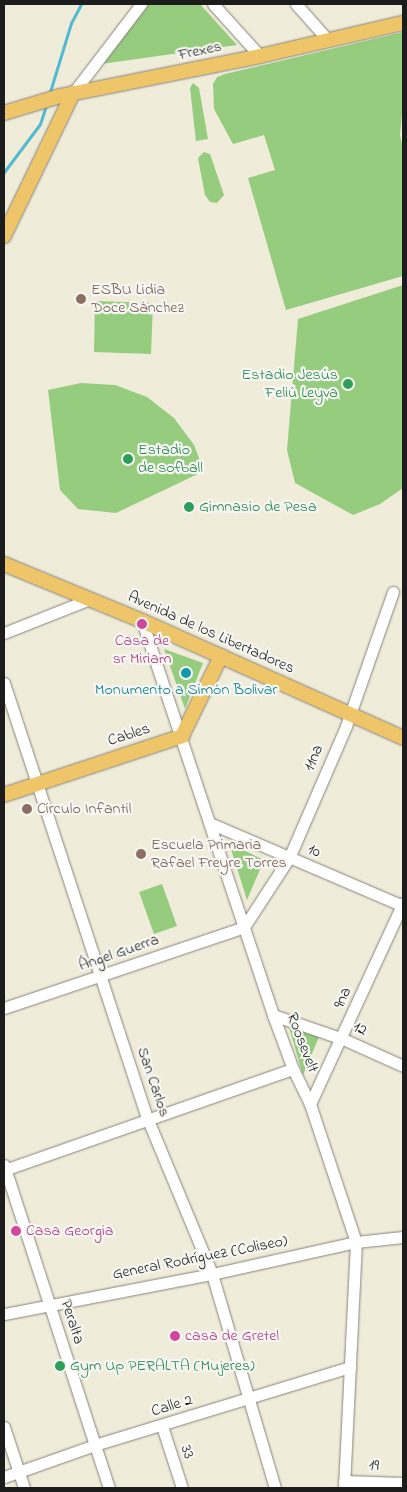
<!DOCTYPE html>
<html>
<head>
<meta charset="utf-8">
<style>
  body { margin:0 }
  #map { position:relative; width:407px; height:1492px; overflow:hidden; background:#f0ecda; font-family:"Indie Flower",sans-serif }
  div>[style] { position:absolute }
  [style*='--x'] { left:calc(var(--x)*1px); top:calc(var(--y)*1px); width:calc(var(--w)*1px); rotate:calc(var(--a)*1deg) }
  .green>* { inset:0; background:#96cc7e }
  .stream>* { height:3px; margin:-1.5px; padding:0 1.5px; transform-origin:1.5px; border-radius:1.5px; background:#54bad2 }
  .roads { filter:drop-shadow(0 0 1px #86847b) drop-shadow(0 0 1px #86847b) }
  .minor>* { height:11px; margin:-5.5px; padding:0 5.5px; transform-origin:5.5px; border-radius:5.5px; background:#fff }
  .major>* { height:14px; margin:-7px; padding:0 7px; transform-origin:7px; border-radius:7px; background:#eec569 }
  .dots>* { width:14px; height:14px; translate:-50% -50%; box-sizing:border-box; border:2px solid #f6f6f2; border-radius:50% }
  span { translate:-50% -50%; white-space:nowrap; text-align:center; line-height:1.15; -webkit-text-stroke:4.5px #f6f6f2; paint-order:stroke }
  .street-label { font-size:16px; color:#1c1c1c }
  .education-label { font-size:16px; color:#785e54 }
  .left { translate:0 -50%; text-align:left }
  .leisure-label { font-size:16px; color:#27864d }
  .right { translate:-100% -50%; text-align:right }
  .hotel-label { font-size:16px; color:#b23c85 }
  .culture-label { font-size:16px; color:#0d838f }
  .frame { position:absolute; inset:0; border:5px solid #1c1c1c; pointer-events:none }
</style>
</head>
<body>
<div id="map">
  <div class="green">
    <i style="clip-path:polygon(147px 4px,200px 4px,237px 45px,101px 64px)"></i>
    <i style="clip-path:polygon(403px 32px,403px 104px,400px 135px,403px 148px,403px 276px,286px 310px,248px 178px,275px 170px,264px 135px,233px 144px,214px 109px,213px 84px,217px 77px,225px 74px)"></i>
    <i style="clip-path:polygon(193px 83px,199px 88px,208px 139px,196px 141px,190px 88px)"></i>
    <i style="clip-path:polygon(204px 152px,210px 154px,224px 195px,217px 203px,210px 202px,205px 195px,198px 158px)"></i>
    <i style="clip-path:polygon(403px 285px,403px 488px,380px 504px,353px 515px,295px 483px,287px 450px,298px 319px)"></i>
    <i style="clip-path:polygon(95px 301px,153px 303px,151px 354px,94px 352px)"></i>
    <i style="clip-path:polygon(81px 383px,115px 385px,147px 397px,174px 418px,194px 445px,204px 471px,116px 513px,78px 509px,60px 490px,48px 390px)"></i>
    <i style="clip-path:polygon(164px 649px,203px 663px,185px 709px)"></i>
    <i style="clip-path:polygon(229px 843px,264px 860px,247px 900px)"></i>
    <i style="clip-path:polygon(162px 884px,177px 926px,154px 934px,139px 892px)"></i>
    <i style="clip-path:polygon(288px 1024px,319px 1037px,303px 1075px)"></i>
  </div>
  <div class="stream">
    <i style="--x:49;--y:95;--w:75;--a:-73"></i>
    <i style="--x:71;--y:23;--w:21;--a:-62"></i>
    <i style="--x:4;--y:172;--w:60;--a:-53.1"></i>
    <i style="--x:40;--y:124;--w:19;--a:-72"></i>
  </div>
  <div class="roads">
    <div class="minor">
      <i style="--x:213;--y:4;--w:70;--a:47.9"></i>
      <i style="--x:296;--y:4;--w:48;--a:48.4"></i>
      <i style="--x:73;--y:93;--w:112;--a:-52.6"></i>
      <i style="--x:142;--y:621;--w:415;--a:71.6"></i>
      <i style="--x:273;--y:1015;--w:58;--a:69.7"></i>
      <i style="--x:293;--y:1069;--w:39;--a:64"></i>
      <i style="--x:310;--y:1104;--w:145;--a:71.6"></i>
      <i style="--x:356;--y:1242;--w:246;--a:92.8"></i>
      <i style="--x:4;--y:633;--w:92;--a:-21.6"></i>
      <i style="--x:4;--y:683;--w:460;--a:71.8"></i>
      <i style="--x:148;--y:1120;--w:167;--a:67.4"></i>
      <i style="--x:212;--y:1274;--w:223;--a:73.6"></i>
      <i style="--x:212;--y:824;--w:208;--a:23.2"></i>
      <i style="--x:244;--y:927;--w:82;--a:-56.9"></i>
      <i style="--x:289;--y:858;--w:144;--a:-66.6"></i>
      <i style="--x:346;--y:726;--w:142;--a:-70.7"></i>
      <i style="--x:4;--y:1008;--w:253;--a:-18.6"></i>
      <i style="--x:273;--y:1015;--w:74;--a:18.9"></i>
      <i style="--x:343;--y:1039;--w:66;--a:24.2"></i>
      <i style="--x:310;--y:1104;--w:221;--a:-65.2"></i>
      <i style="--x:4;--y:1165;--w:340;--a:72"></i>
      <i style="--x:4;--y:1170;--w:306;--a:-19.3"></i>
      <i style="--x:4;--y:1314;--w:212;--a:-10.9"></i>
      <i style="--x:212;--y:1274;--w:148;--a:-12.5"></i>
      <i style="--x:356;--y:1242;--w:47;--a:-6.1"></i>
      <i style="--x:162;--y:1426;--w:65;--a:72.1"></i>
      <i style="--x:4;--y:1427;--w:64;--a:71.8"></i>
      <i style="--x:4;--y:1477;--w:96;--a:-19.4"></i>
      <i style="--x:95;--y:1445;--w:267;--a:-17"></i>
      <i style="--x:344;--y:1481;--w:59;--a:1.9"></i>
    </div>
    <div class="major">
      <i style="--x:4;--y:113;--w:59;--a:-16.9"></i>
      <i style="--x:60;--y:96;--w:204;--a:-11.3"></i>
      <i style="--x:260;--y:56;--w:147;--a:-13"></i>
      <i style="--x:4;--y:236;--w:159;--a:-64.2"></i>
      <i style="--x:4;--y:564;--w:149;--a:22.4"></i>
      <i style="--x:142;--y:621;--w:286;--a:24.1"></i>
      <i style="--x:4;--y:795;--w:188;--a:-18.3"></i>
      <i style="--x:182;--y:736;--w:89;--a:-64"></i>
    </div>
  </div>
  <div class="dots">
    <i style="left:81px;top:299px;background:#8d6e63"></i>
    <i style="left:348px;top:384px;background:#2e9e5b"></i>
    <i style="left:128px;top:459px;background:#2e9e5b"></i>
    <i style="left:189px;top:507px;background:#2e9e5b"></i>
    <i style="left:142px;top:624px;background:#d1479c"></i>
    <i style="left:186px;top:673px;background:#0f9aa8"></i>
    <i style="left:27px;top:809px;background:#8d6e63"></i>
    <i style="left:141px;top:854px;background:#8d6e63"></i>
    <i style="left:16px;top:1231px;background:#d1479c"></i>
    <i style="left:175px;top:1336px;background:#d1479c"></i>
    <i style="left:60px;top:1366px;background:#2e9e5b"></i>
  </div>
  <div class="street-label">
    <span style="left:200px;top:51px;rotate:-12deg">Frexes</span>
    <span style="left:211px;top:633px;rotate:24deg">Avenida de los Libertadores</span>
    <span style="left:129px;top:735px;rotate:-18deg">Cables</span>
    <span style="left:314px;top:758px;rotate:-67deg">11na</span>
    <span style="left:314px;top:851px;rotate:23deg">10</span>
    <span style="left:119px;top:953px;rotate:-19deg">Ángel Guerra</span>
    <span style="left:343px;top:998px;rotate:-66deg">9na</span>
    <span style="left:360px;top:1029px;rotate:23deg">12</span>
    <span style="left:302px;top:1043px;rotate:69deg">Roosevelt</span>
    <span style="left:153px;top:1082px;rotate:71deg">San Carlos</span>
    <span style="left:200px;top:1258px;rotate:-11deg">General Rodríguez (Coliseo)</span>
    <span style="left:72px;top:1322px;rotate:72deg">Peralta</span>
    <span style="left:172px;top:1406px;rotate:-17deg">Calle 2</span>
    <span style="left:187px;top:1452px;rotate:72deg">33</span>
    <span style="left:374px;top:1466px;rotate:3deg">19</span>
  </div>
  <div class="education-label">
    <span class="left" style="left:91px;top:299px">ESBU Lidia<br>Doce Sánchez</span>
    <span class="left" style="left:37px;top:809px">Círculo Infantil</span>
    <span class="left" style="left:151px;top:854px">Escuela Primaria<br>Rafael Freyre Torres</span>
  </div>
  <div class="leisure-label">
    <span class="right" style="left:338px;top:384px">Estadio Jesús<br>Feliú Leyva</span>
    <span class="left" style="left:138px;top:459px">Estadio<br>de sofball</span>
    <span class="left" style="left:199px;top:507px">Gimnasio de Pesa</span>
    <span class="left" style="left:70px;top:1366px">Gym Up PERALTA (Mujeres)</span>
  </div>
  <div class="hotel-label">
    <span style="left:142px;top:650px">Casa de<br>sr Miriam</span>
    <span class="left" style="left:26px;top:1231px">Casa Georgia</span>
    <span class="left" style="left:185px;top:1336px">casa de Gretel</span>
  </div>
  <div class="culture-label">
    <span style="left:186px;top:690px">Monumento a Simón Bolivar</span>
  </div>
  <div class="frame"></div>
</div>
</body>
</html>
